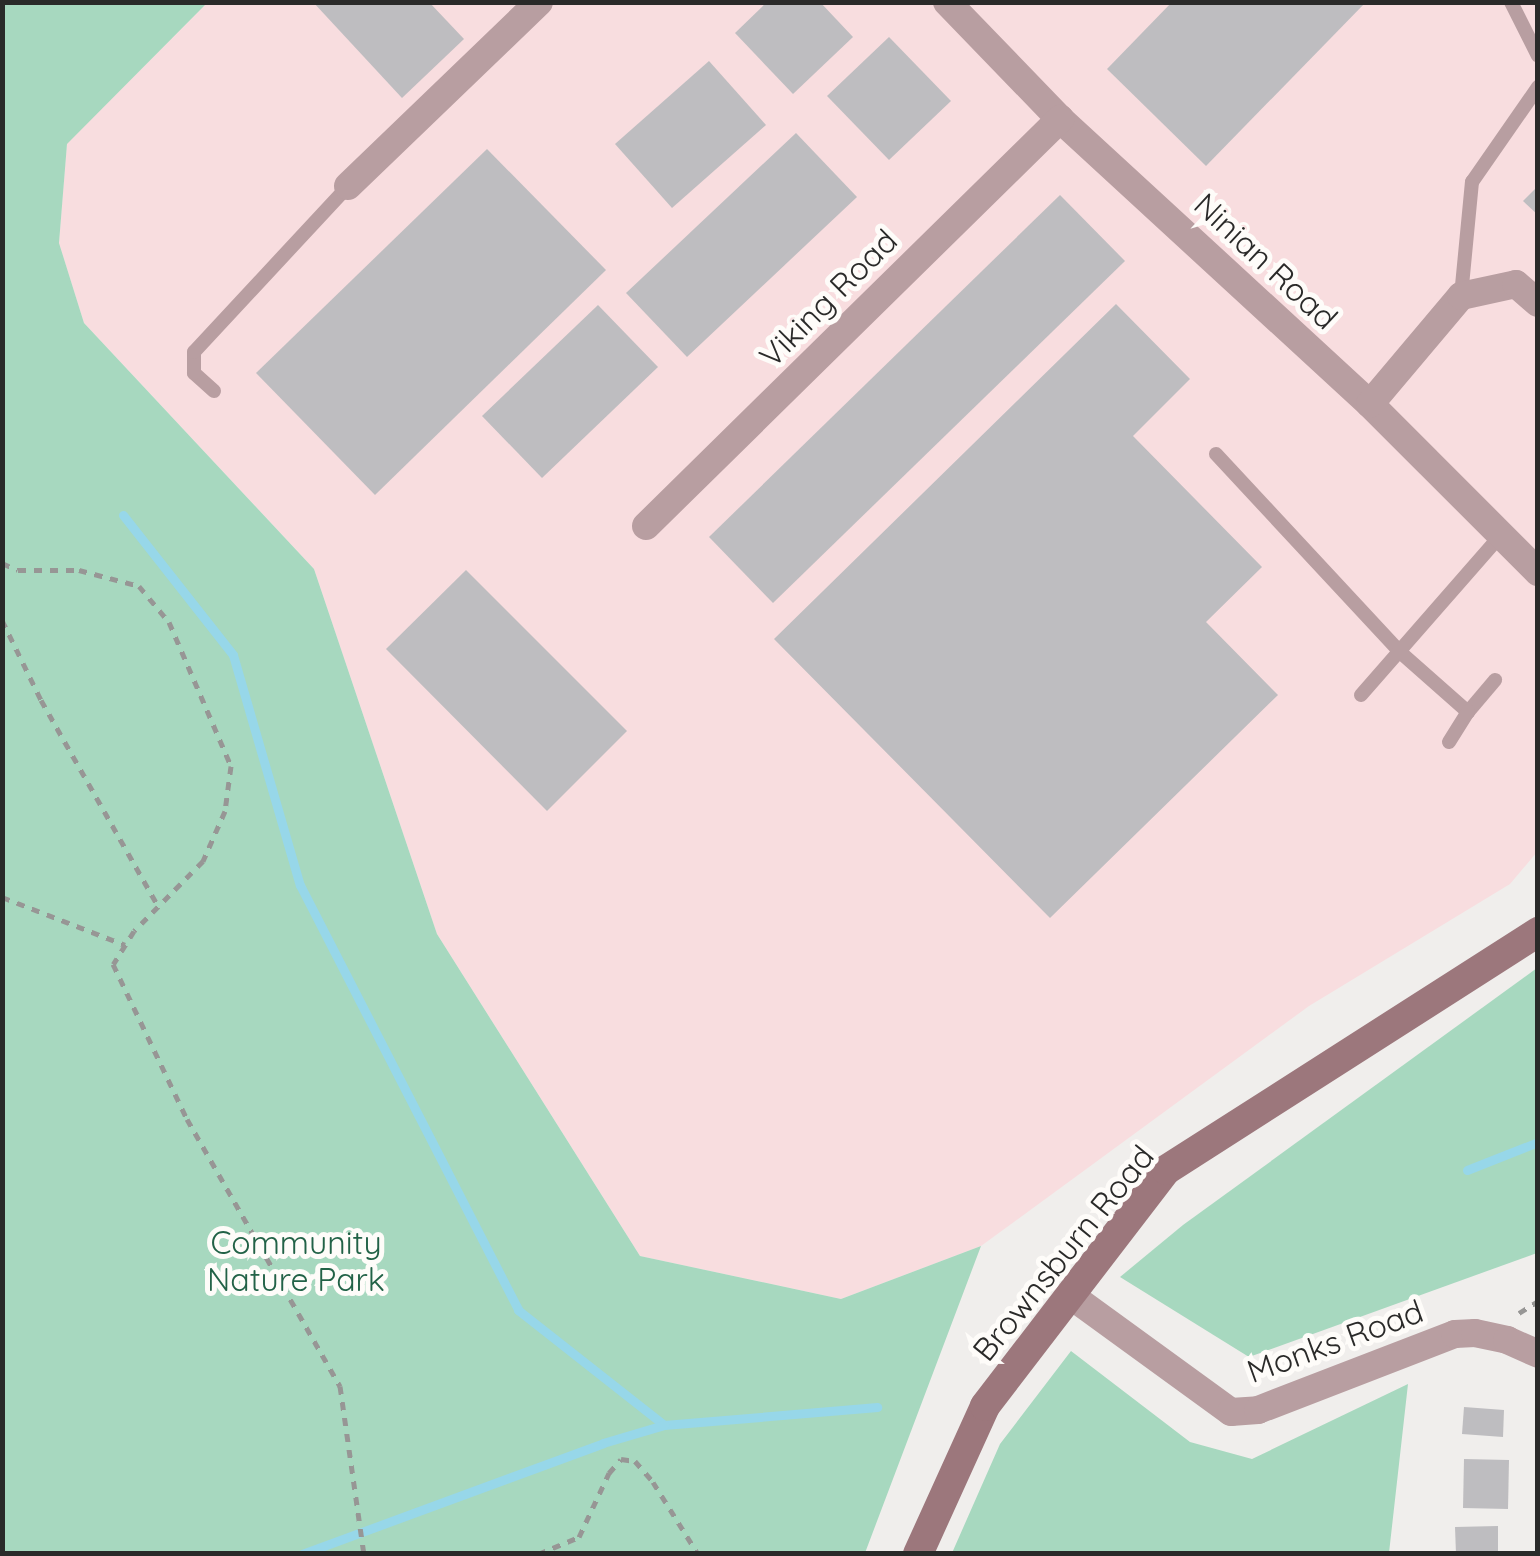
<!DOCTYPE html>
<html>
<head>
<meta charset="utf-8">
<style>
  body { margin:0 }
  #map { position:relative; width:1540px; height:1556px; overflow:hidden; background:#f0eeec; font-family:Quicksand,sans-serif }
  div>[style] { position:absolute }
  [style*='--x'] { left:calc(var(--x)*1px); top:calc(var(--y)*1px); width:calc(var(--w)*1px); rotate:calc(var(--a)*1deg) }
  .industrial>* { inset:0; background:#f8dddf }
  .green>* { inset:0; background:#a7d8bf }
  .stream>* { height:9px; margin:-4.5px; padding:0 4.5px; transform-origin:4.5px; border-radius:4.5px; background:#97d7e9 }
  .building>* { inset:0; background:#bebdc0 }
  .path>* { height:5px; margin-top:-2.5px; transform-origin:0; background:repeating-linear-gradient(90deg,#979695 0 8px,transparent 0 16px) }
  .lane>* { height:14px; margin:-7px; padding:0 7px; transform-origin:7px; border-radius:7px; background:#b89ea1 }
  .street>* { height:28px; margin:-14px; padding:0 14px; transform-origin:14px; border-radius:14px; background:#b89ea1 }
  .secondary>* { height:30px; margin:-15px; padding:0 15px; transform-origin:15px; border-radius:15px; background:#9c777c }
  span { translate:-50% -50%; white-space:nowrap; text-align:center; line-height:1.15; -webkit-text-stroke:10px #fefcf9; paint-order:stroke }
  .street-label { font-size:32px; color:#2a2a29 }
  .park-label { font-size:32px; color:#226247 }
  .frame { position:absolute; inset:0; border:5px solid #2a2a29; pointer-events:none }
</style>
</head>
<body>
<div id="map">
  <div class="industrial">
    <i style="clip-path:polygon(207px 3px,1537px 3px,1537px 852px,1510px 884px,1309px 1006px,981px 1246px,841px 1299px,640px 1256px,437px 934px,314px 569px,84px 323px,59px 243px,67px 143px)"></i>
  </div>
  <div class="green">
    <i style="clip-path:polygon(3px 2px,207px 3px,67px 144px,59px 243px,84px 323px,314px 569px,437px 934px,640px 1256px,841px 1299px,981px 1246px,865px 1553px,3px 1553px)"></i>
    <i style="clip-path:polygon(1537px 968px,1537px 1253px,1249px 1357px,1120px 1277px,1183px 1225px)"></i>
    <i style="clip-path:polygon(1071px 1351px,1190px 1442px,1252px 1459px,1408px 1384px,1389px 1553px,952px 1553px,1000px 1444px)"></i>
  </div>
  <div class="stream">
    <i style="--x:123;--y:515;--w:178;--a:51.8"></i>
    <i style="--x:233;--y:655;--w:240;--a:73.8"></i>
    <i style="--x:300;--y:885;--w:478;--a:62.8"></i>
    <i style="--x:518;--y:1310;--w:186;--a:38.2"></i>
    <i style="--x:664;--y:1425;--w:214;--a:-4.8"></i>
    <i style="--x:1467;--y:1170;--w:76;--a:-21.5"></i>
    <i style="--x:302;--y:1554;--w:321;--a:-20.2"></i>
    <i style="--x:603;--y:1443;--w:64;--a:-16.4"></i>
  </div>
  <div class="building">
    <i style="clip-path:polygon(313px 2px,429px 2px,464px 39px,402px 98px)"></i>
    <i style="clip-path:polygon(767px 2px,820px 2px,853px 37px,793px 94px,735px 33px)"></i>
    <i style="clip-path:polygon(1172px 2px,1366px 2px,1206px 166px,1107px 69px)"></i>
    <i style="clip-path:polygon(889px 37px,951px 101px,889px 160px,827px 96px)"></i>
    <i style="clip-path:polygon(709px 61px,766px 125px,672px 208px,615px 144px)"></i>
    <i style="clip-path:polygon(796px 133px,857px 197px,687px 357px,626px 293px)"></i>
    <i style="clip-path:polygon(487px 149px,606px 270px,375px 495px,256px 373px)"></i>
    <i style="clip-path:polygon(1538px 186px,1538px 215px,1523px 201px)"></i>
    <i style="clip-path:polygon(1060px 195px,1125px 261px,773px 603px,709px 537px)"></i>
    <i style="clip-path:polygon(1116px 304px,1190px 379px,1133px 436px,1262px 567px,1206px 622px,1278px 695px,1050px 918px,774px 639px)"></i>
    <i style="clip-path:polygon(598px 305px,658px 367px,542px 478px,482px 416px)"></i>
    <i style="clip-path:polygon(466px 570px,627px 731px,547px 811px,386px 649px)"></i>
    <i style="clip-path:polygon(1464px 1407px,1504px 1410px,1503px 1437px,1462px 1434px)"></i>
    <i style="clip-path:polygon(1464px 1459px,1509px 1460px,1508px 1509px,1463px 1508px)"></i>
    <i style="clip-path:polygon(1498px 1526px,1498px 1554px,1456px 1554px,1455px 1527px)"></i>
  </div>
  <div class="path">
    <i style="--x:2;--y:563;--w:17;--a:24"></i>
    <i style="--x:18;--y:570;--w:61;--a:0"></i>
    <i style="--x:79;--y:570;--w:62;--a:14.9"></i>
    <i style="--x:139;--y:586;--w:47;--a:50.2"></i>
    <i style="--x:169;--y:622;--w:157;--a:66.7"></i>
    <i style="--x:231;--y:766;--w:45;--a:97.6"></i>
    <i style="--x:225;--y:811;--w:55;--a:113.7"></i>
    <i style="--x:203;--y:861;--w:98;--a:134.6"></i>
    <i style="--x:134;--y:931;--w:39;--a:122"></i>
    <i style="--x:113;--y:964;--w:172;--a:64.5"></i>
    <i style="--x:187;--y:1119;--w:308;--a:60.2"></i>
    <i style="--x:340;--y:1386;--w:170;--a:81.9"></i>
    <i style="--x:2;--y:620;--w:89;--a:64"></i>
    <i style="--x:41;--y:700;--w:237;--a:60.4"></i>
    <i style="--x:2;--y:897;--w:132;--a:21.3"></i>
    <i style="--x:1519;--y:1313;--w:22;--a:-32"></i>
    <i style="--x:538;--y:1554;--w:44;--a:-22.5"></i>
    <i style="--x:579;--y:1537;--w:71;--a:-64.9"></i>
    <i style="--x:609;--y:1473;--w:18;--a:-49"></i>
    <i style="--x:621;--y:1459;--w:14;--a:8"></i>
    <i style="--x:635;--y:1461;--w:28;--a:49"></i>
    <i style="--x:653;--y:1482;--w:85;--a:58"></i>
  </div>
  <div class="lane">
    <i style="--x:1511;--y:2;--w:60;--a:63.4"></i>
    <i style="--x:1461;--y:296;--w:115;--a:-84.5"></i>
    <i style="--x:1472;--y:182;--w:116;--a:-55.2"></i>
    <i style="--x:214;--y:391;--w:27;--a:-138"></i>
    <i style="--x:194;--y:373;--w:21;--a:-90"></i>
    <i style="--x:194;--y:352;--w:226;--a:-47.1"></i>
    <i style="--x:1216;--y:454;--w:270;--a:47.1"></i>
    <i style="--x:1400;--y:652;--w:91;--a:41.4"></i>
    <i style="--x:1468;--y:712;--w:42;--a:-49.8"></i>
    <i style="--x:1361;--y:695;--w:213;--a:-48.8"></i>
    <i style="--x:1449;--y:742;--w:36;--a:-58"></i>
  </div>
  <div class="street">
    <i style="--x:947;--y:2;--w:163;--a:46"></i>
    <i style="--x:1060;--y:119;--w:421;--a:42.6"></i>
    <i style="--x:1370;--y:404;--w:238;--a:45"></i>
    <i style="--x:348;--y:186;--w:265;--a:-43.9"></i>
    <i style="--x:1370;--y:404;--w:141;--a:-49.9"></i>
    <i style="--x:1461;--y:296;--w:56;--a:-12.3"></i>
    <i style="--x:1516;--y:284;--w:29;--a:41"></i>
    <i style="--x:646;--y:526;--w:581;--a:-44.51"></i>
    <i style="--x:1070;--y:1295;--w:199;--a:36"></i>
    <i style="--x:1231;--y:1412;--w:27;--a:-4"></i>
    <i style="--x:1258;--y:1410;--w:211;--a:-21.1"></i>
    <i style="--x:1455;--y:1334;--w:20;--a:-3"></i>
    <i style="--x:1475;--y:1333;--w:33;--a:12"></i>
    <i style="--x:1507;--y:1340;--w:34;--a:24"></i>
  </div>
  <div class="secondary">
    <i style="--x:918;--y:1554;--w:162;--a:-65.6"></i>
    <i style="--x:985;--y:1406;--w:297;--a:-52.5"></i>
    <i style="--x:1166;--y:1170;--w:442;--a:-32.6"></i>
  </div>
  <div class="street-label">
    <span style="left:1266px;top:261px;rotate:43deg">Ninian Road</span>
    <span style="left:828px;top:298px;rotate:-45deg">Viking Road</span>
    <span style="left:1063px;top:1253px;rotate:-51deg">Brownsburn Road</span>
    <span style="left:1335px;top:1341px;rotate:-20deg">Monks Road</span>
  </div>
  <div class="park-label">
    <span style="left:296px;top:1261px">Community<br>Nature Park</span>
  </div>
  <div class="frame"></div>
</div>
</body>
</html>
